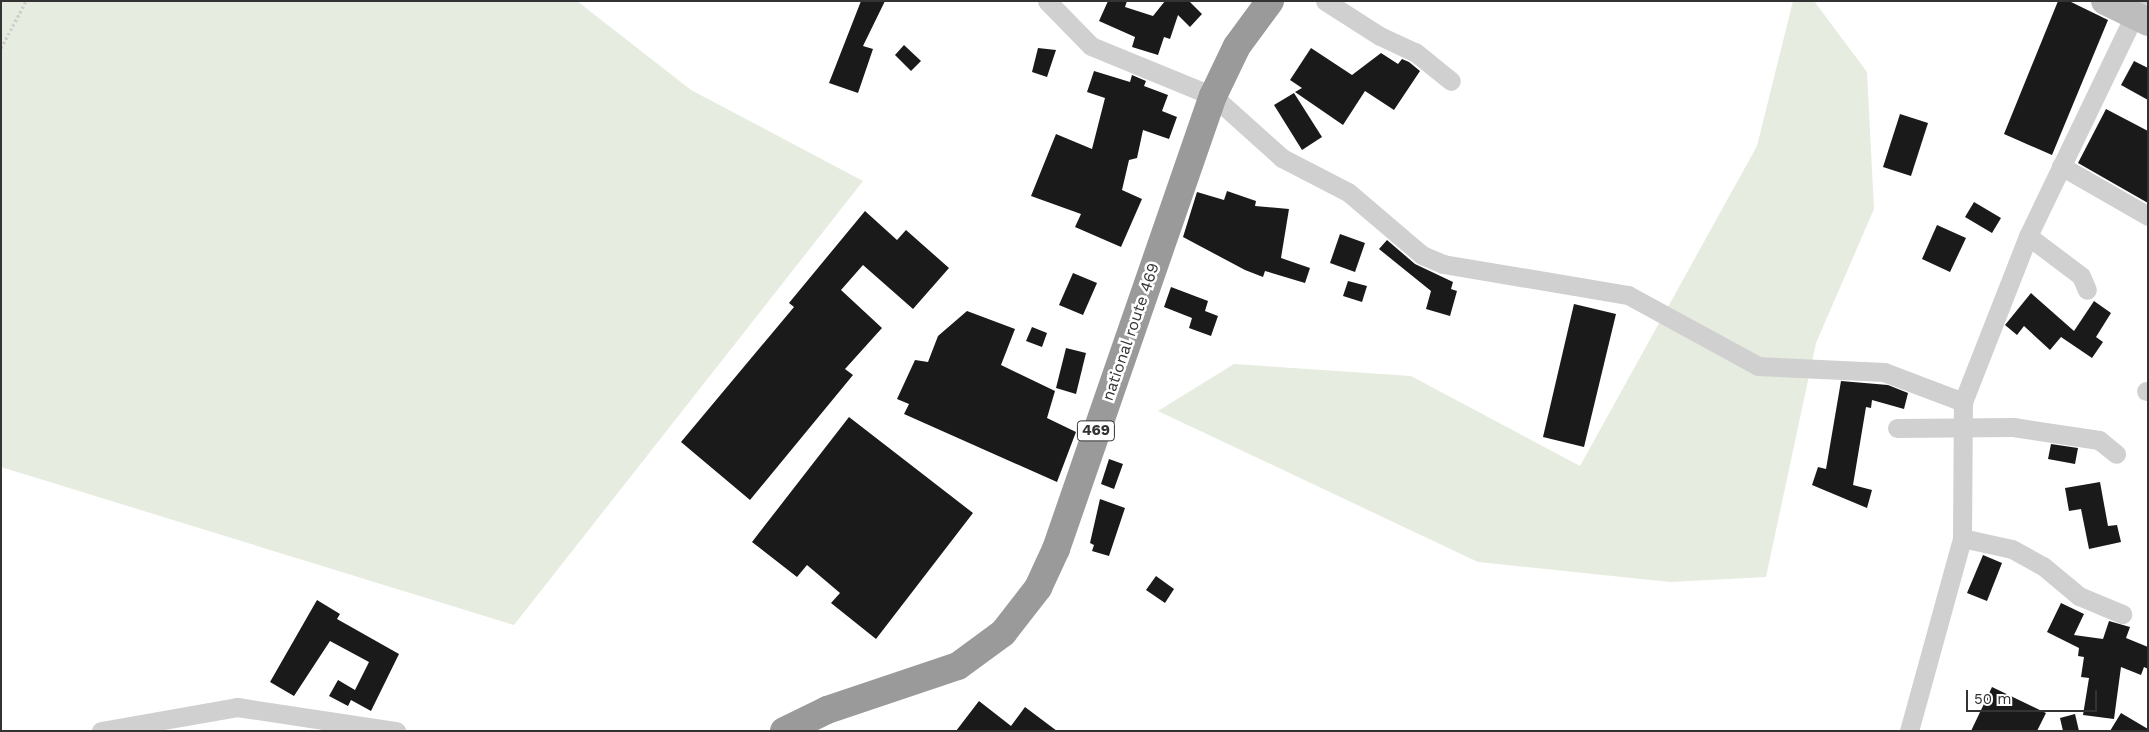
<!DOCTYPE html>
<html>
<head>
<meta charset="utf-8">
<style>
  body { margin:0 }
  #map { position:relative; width:2149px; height:732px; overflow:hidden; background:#fff; font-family:"Work Sans",sans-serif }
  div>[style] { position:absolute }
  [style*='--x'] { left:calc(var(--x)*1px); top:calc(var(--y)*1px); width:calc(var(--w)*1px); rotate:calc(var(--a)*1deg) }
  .green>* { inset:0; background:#e6ecdf }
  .building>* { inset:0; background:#1a1a1a }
  .path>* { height:3px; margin-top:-1.5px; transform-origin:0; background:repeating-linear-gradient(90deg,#cdcdcd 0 2.5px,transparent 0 5px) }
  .street>* { height:19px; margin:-9.5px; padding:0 9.5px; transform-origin:9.5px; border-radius:9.5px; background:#d0d0d0 }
  .secondary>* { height:28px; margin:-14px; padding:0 14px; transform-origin:14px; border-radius:14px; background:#bdbdbd }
  .highway>* { height:28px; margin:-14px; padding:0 14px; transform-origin:14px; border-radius:14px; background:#9a9a9a }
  span { translate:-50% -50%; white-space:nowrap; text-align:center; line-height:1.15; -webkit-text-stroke:5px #fff; paint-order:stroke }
  .shield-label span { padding:1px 4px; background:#fff; border:1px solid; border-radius:4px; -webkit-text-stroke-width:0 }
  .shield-label { font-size:15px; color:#333; font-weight:700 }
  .street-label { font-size:16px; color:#333 }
  .frame { position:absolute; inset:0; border:2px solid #333; pointer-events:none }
  .scale { position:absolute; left:1966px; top:690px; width:131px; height:22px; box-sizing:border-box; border:2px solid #333; border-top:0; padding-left:6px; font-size:15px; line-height:18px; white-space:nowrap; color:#333; -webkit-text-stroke:4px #fff; paint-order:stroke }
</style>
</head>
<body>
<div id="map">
  <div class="green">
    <i style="clip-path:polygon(1px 1px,577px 1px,691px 90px,863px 181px,514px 625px,1px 467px)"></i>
    <i style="clip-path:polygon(1793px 1px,1814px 1px,1867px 72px,1874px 209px,1816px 343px,1766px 577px,1670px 582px,1478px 562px,1158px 411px,1234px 364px,1411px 376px,1580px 466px,1757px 146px)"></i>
  </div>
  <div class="building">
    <i style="clip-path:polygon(861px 1px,885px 1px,863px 46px,873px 49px,858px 93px,829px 83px)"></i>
    <i style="clip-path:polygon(1108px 1px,1127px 1px,1125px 7px,1153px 16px,1165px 1px,1189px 1px,1202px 14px,1190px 27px,1178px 15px,1170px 39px,1164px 37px,1158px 55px,1132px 47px,1135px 37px,1099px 21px)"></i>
    <i style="clip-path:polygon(2058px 1px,2069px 1px,2108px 20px,2052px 155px,2004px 134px)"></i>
    <i style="clip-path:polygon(904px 45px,921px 61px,911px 71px,895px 55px)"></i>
    <i style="clip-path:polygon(1038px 48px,1056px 50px,1047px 77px,1032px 72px)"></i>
    <i style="clip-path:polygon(1311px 48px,1352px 75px,1381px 53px,1398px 64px,1402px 59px,1409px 62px,1420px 71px,1394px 110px,1365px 91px,1343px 125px,1295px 92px,1302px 88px,1290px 80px)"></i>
    <i style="clip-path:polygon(2134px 61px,2148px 68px,2148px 100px,2121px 85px)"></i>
    <i style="clip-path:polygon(1094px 71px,1130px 82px,1132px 75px,1146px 81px,1144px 86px,1168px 95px,1162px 111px,1177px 117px,1169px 139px,1143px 130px,1137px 158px,1129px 160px,1122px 190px,1142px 199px,1121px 247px,1075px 227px,1081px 214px,1031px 196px,1056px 134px,1092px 149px,1105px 98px,1087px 92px)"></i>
    <i style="clip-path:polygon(1294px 93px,1322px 137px,1302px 150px,1274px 105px)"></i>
    <i style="clip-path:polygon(2106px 109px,2148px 131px,2148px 203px,2078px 163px)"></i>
    <i style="clip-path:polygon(1900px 114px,1928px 123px,1911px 176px,1883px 167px)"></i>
    <i style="clip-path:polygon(1227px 191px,1256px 201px,1255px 206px,1289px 209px,1281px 258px,1310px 268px,1305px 283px,1265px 271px,1263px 277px,1245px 270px,1183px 237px,1197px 192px,1224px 200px)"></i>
    <i style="clip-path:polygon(1974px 202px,2001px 218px,1992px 233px,1965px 217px)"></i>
    <i style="clip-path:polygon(865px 211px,897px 240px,906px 230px,949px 268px,913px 309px,863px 265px,841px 290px,882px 328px,845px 369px,853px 375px,750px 500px,681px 442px,794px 307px,789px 303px)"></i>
    <i style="clip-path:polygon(1937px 225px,1966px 238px,1950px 272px,1922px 259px)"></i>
    <i style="clip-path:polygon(1340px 234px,1365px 243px,1355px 272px,1330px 263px)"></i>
    <i style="clip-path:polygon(1387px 240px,1415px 264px,1453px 282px,1451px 289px,1457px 291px,1450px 316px,1426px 309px,1431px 291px,1379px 249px)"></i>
    <i style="clip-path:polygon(1073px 273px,1097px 283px,1083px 315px,1059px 305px)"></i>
    <i style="clip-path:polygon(1348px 281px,1367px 286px,1362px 302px,1343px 296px)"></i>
    <i style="clip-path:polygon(1171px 287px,1208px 301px,1205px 311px,1218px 316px,1211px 336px,1189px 328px,1192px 318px,1164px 307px)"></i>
    <i style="clip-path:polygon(2031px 293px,2074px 331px,2094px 301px,2111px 313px,2096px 337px,2103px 342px,2092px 358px,2061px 337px,2050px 350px,2024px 326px,2017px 335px,2005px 325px)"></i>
    <i style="clip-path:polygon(1574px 304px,1616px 314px,1584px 447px,1543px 437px)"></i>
    <i style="clip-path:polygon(967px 311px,1015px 329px,1001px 365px,1055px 391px,1047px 418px,1076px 432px,1057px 482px,904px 414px,909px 404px,897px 399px,915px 360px,928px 362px,938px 336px)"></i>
    <i style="clip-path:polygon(1032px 327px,1047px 333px,1042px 347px,1026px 341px)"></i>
    <i style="clip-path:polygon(1066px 348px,1086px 353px,1076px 394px,1056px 388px)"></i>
    <i style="clip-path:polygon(1841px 381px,1888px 385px,1908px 393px,1904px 409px,1872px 400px,1871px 408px,1866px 407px,1853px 485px,1872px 490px,1867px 508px,1812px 485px,1818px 467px,1826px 469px)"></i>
    <i style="clip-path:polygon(849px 417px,973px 513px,876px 639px,831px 603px,840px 593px,807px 565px,797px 577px,752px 542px)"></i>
    <i style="clip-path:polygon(2051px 444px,2078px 448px,2075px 464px,2048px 459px)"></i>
    <i style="clip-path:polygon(1109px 459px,1123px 464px,1114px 489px,1101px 484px)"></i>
    <i style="clip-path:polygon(2100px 482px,2108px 526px,2117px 525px,2121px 542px,2089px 549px,2081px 509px,2069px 511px,2065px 488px)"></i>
    <i style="clip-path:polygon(1100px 499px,1125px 508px,1109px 556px,1092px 551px,1094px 545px,1090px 543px)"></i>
    <i style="clip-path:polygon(1983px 555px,2002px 563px,1987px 601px,1967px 593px)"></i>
    <i style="clip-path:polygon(1156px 576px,1174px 589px,1165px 603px,1146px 590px)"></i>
    <i style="clip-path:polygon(317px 600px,340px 614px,337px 619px,399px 654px,371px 711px,351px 700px,348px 706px,329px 696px,338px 680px,355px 690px,369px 662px,330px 641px,294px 696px,270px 682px)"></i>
    <i style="clip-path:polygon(2061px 603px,2084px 614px,2074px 635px,2103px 639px,2109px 621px,2130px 627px,2126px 638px,2148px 647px,2148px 669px,2144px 667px,2141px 675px,2121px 667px,2114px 719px,2083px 715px,2089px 678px,2081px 677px,2084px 657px,2078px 656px,2079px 648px,2047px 632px)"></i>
    <i style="clip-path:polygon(1992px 687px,2046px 713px,2037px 731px,1971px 731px)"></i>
    <i style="clip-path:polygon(979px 701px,1011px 726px,1025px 707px,1057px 731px,956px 731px)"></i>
    <i style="clip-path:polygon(2121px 713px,2148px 729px,2148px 731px,2110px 731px)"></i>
    <i style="clip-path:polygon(2075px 714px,2079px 731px,2063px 731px,2060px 718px)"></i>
  </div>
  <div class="path">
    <i style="--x:1;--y:48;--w:53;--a:-62"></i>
  </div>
  <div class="street">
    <i style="--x:1047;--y:1;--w:63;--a:45.6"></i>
    <i style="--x:1091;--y:46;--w:132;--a:22.3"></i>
    <i style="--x:1213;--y:96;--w:93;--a:41.9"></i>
    <i style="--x:1282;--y:158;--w:74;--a:27.3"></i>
    <i style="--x:1348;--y:192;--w:97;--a:40.4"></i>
    <i style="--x:1422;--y:255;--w:23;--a:23"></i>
    <i style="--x:1443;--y:264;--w:188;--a:9.5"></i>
    <i style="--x:1628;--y:295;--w:148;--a:28.6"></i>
    <i style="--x:1758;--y:366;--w:126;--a:2.7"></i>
    <i style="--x:1884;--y:372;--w:85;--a:20.8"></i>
    <i style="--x:1325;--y:1;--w:65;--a:32.5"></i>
    <i style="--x:1380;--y:36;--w:38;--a:25"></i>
    <i style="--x:1415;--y:52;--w:46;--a:38.9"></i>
    <i style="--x:2061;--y:166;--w:100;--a:29.9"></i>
    <i style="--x:2028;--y:236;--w:66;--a:37"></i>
    <i style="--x:2081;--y:276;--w:15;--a:67"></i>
    <i style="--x:2146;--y:391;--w:2;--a:0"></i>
    <i style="--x:1897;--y:428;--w:116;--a:-0.5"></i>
    <i style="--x:2013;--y:427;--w:87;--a:8.6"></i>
    <i style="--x:2099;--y:440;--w:22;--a:39"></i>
    <i style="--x:1962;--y:538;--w:51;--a:12.4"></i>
    <i style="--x:2012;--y:549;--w:35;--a:29"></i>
    <i style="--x:2043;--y:566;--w:47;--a:39.8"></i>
    <i style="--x:2079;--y:596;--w:47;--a:22.7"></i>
    <i style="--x:101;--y:731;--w:138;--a:-10"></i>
    <i style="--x:237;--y:707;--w:161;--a:8.6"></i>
    <i style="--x:1909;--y:731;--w:200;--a:-74.6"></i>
    <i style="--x:1962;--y:538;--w:136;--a:-89.6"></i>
    <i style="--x:1963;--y:402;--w:178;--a:-68.6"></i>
    <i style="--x:2028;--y:236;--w:261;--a:-64.3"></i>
  </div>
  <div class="secondary">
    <i style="--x:2105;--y:1;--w:48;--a:26"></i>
  </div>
  <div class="highway">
    <i style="--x:784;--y:731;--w:48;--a:-26"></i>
    <i style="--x:827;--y:710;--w:138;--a:-18.6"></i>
    <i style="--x:958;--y:666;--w:56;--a:-36.3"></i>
    <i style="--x:1003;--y:633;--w:57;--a:-52.1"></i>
    <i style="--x:1038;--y:588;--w:43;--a:-65.2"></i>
    <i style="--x:1056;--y:549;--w:479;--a:-70.9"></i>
    <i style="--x:1213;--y:96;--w:55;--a:-64.4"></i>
    <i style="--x:1237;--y:46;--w:56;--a:-53.7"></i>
  </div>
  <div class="shield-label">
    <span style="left:1096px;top:431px">469</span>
  </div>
  <div class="street-label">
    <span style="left:1131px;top:332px;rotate:-71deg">national route 469</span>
  </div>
  <div class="frame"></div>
  <div class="scale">50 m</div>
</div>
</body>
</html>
